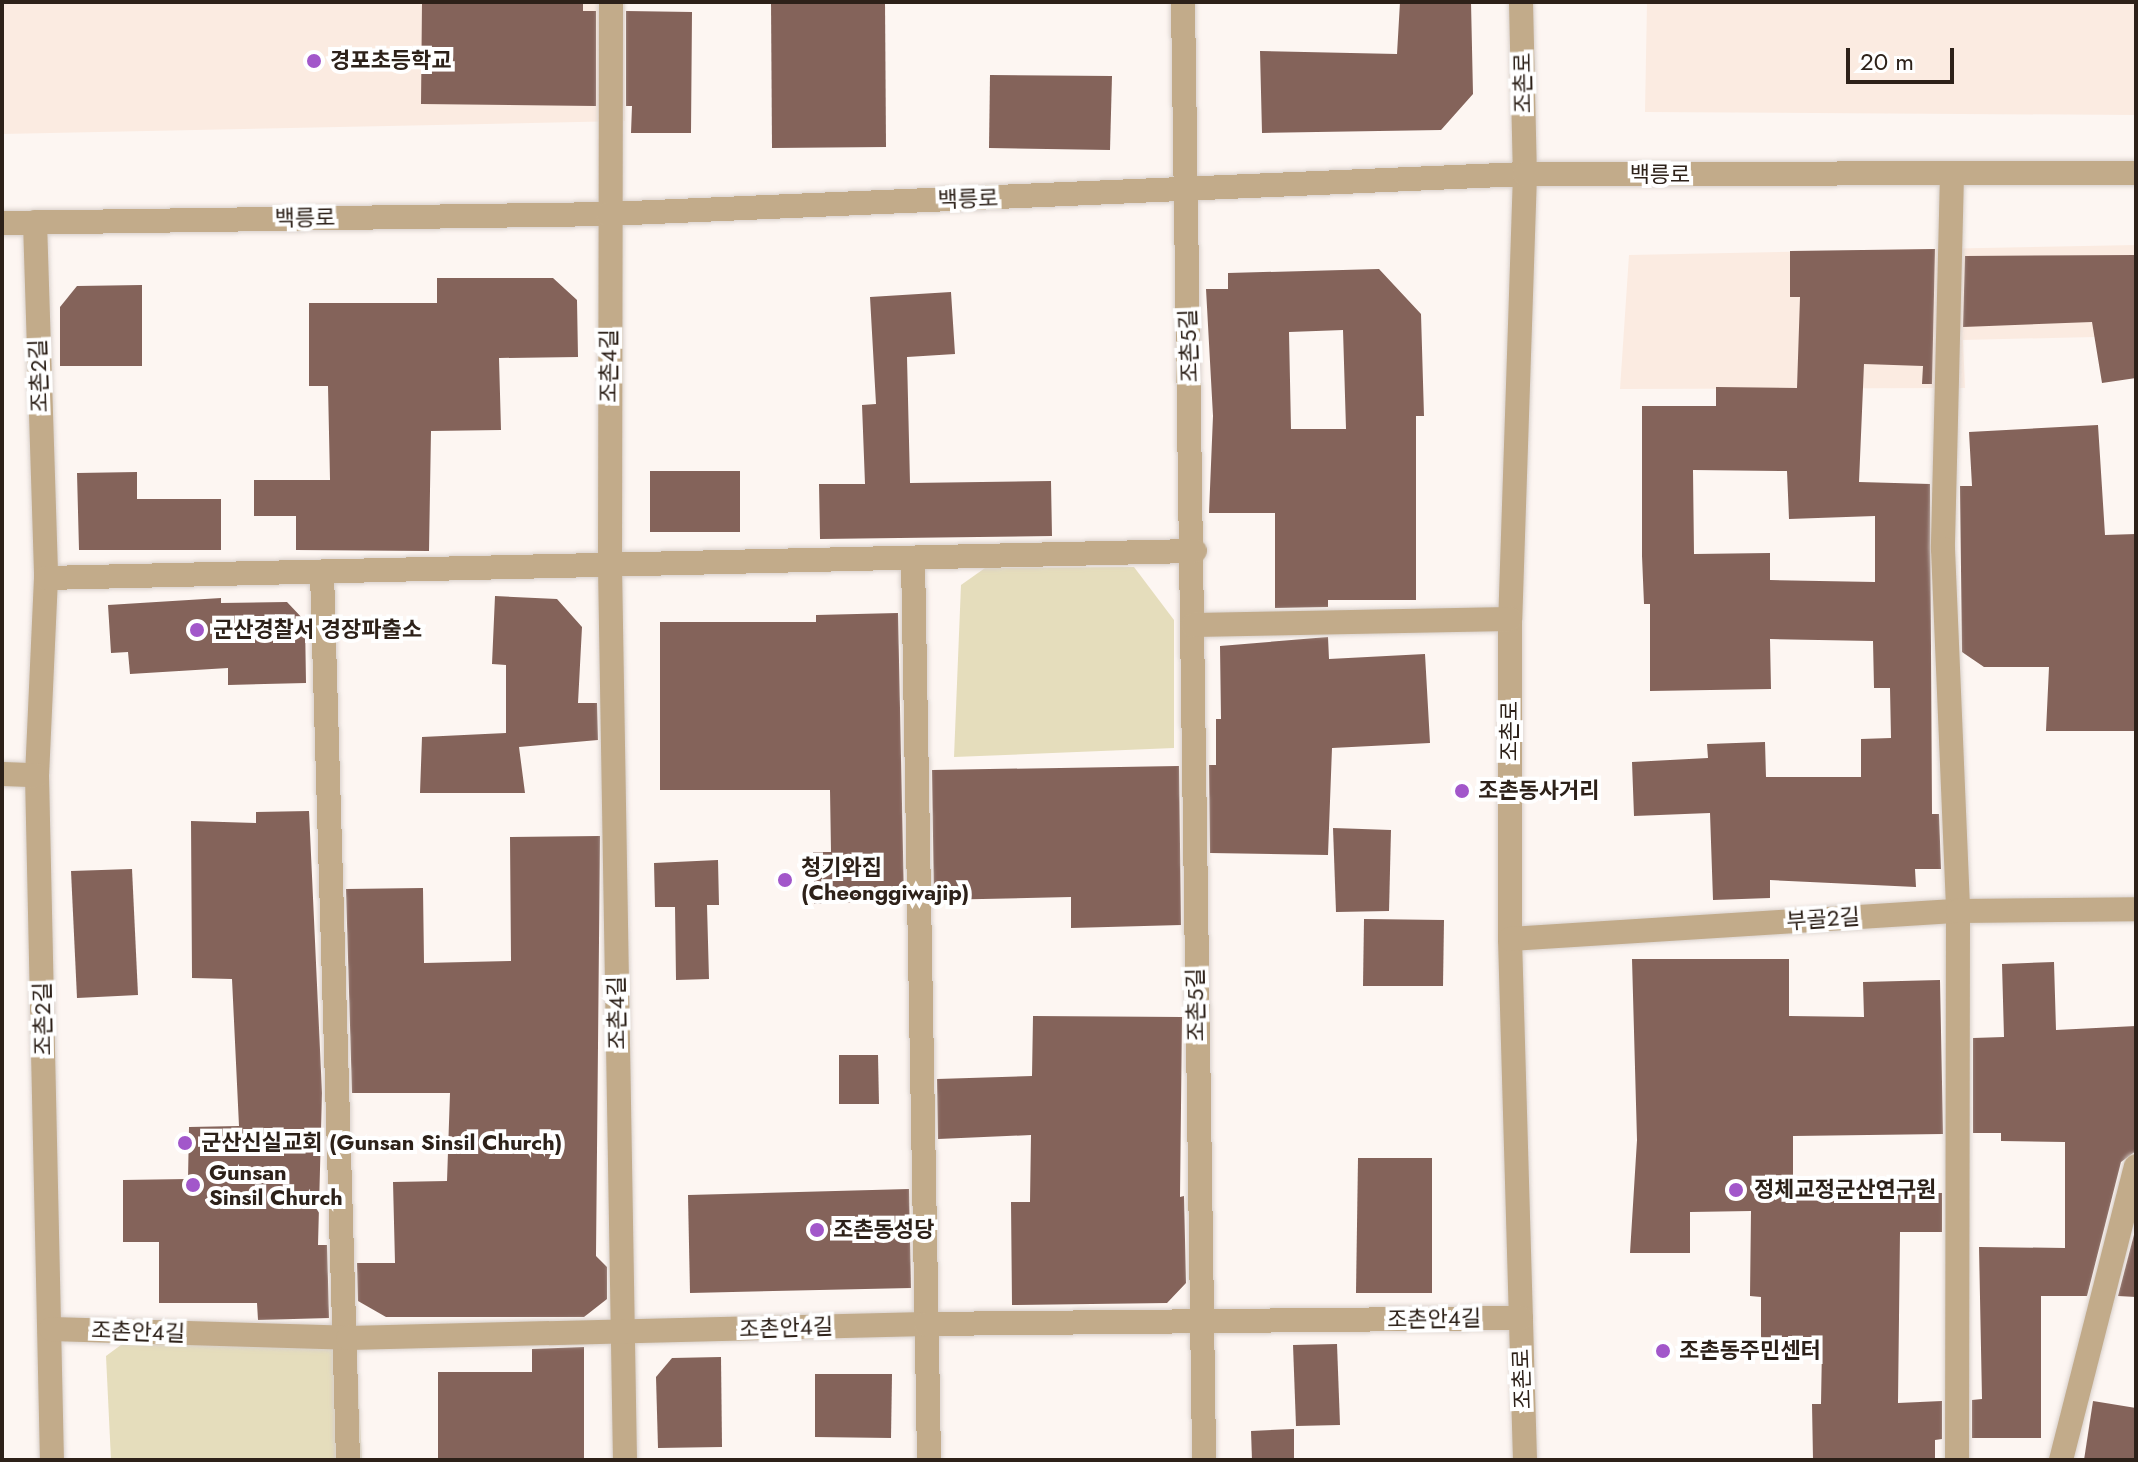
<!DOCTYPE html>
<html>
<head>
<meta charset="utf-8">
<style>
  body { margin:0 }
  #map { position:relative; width:2138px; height:1462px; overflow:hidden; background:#fdf6f2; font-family:Jost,"Noto Sans KR",sans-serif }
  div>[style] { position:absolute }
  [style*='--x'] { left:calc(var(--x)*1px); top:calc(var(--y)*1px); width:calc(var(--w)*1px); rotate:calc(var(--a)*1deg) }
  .built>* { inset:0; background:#fbebe1 }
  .green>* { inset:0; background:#e5ddbc }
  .building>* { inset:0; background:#84635a }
  .roads { filter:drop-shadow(0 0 2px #d8d0cb) drop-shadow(0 0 2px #d8d0cb) }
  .minor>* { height:24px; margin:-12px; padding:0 12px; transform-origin:12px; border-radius:12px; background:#c2ab8a }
  .dots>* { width:22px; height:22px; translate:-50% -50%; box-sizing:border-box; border:4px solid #fff; border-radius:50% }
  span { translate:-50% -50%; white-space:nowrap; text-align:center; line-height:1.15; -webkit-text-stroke:8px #fff; paint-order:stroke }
  .poi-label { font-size:22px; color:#2d2119; font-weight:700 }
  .left { translate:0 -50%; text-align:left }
  .street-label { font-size:22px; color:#2d2119 }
  .frame { position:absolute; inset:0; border:4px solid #2d2119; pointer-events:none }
  .scale { position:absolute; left:1846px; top:48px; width:108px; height:36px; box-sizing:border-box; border:4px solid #2d2119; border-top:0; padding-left:10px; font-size:24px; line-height:28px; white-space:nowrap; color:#2d2119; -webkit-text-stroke:6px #fff; paint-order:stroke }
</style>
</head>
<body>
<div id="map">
  <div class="built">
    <i style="clip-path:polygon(2px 2px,625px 2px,625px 121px,2px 134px)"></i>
    <i style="clip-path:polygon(1647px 2px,2136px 2px,2136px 115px,1645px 112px)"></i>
    <i style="clip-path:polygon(2136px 245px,2136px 336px,1963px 340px,1965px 388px,1620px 389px,1629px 255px)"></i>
  </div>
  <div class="green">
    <i style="clip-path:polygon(1134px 567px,1174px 620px,1174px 748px,954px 757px,961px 585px,985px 568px)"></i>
    <i style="clip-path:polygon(129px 1339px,334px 1339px,357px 1360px,362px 1460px,111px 1460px,106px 1356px)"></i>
  </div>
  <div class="building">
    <i style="clip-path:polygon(422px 2px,583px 2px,583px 11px,596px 11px,596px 106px,421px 104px)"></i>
    <i style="clip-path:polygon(771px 2px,885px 2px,886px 147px,772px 148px)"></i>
    <i style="clip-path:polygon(1400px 2px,1471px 2px,1473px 94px,1441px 130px,1262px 133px,1260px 51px,1397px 54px)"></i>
    <i style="clip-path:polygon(626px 11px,692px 12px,691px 133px,631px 133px,632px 106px,626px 106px)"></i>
    <i style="clip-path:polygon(990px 75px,1112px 76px,1110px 150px,989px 148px)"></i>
    <i style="clip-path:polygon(evenodd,1935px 249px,1932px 384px,1922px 384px,1923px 366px,1864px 364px,1859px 482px,1930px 484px,1932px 814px,1939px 814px,1941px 869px,1915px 869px,1916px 887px,1770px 880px,1770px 898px,1713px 900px,1710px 813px,1634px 816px,1632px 762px,1708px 758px,1707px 744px,1765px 742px,1766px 777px,1861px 777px,1861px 739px,1891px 738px,1890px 688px,1874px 688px,1873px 641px,1770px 639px,1771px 689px,1650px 691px,1650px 604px,1644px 604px,1642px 556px,1642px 406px,1716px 406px,1716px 387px,1797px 388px,1800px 297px,1790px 297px,1790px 251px,1935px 249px,1693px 470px,1787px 471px,1789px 519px,1875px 516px,1875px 582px,1770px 580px,1770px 553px,1694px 554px,1693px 470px)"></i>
    <i style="clip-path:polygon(2136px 255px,2136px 378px,2102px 383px,2092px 322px,1963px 327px,1965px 256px)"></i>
    <i style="clip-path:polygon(evenodd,1379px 269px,1421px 314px,1424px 416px,1416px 416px,1416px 600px,1328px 600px,1328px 607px,1275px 608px,1275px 513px,1209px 513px,1213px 416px,1206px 289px,1228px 289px,1228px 273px,1379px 269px,1343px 330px,1346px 429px,1291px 429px,1289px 332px,1343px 330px)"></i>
    <i style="clip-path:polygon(437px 278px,553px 278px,577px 300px,578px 357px,499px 358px,501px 430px,431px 431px,429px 551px,296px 550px,296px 516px,254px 516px,254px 480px,330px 480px,328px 386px,309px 386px,309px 303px,437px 303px)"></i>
    <i style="clip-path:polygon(142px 285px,142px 366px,60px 366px,60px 307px,77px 286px)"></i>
    <i style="clip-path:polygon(951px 292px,955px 354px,907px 357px,910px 483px,1051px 481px,1052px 536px,820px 539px,819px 484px,865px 484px,862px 405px,876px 404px,870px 297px)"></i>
    <i style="clip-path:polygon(2098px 425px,2105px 535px,2136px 534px,2136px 731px,2046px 731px,2049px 667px,1984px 667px,1962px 652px,1960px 486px,1972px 486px,1969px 432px)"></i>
    <i style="clip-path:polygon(650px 471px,740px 471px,740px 532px,650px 532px)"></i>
    <i style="clip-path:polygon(137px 472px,137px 499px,221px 499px,221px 550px,79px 550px,77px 473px)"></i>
    <i style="clip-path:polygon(495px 596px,557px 599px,582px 627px,578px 703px,597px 703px,598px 740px,519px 747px,525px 793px,420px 793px,422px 737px,506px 733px,506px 665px,492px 664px)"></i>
    <i style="clip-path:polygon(221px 598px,221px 603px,287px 602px,305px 621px,306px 683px,228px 685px,228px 668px,130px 674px,128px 652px,111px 653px,108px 605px)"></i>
    <i style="clip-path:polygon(898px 613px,904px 900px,814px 904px,813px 852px,831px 852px,830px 790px,660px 790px,660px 622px,816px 622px,816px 615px)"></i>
    <i style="clip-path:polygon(1328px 637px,1329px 659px,1425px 654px,1430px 743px,1332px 748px,1328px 855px,1210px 853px,1209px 765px,1216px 765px,1216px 719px,1221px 719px,1220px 646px)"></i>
    <i style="clip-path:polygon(1179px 766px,1181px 925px,1071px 928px,1071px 897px,934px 900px,932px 770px)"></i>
    <i style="clip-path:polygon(309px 811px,322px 1093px,318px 1245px,327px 1245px,329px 1318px,258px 1320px,257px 1303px,159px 1303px,159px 1242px,123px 1242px,123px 1180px,188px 1179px,189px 1127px,239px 1126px,232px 979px,192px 978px,191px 821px,256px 823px,256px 812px)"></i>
    <i style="clip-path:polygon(1333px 828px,1391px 830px,1389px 911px,1336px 912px)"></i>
    <i style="clip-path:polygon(600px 836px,596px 1256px,607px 1267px,607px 1299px,584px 1317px,386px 1317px,358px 1301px,357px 1263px,395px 1263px,393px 1182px,447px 1181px,450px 1093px,352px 1093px,346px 889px,423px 888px,424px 963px,511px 961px,510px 837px)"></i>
    <i style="clip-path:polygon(718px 860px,719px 905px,707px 905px,709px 979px,676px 980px,675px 907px,655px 907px,654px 863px)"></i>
    <i style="clip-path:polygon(132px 869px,138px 995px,77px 998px,71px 871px)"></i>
    <i style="clip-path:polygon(1364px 919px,1444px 920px,1443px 986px,1363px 986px)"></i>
    <i style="clip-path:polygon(1632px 959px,1789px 959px,1789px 1016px,1864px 1017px,1863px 982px,1940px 980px,1943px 1134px,1793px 1136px,1793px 1191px,1942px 1193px,1942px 1232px,1900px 1232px,1898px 1403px,1942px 1401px,1942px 1439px,1935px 1440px,1935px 1460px,1813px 1460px,1812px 1404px,1821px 1404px,1822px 1347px,1761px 1345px,1761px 1297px,1750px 1296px,1751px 1211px,1690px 1212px,1690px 1253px,1630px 1253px,1637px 1140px)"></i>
    <i style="clip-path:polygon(2054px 962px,2056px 1030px,2136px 1026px,2136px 1151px,2121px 1162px,2087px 1296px,2041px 1296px,2041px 1438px,1972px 1438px,1972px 1400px,1982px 1399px,1979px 1247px,2065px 1248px,2065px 1142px,2001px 1141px,2001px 1133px,1973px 1133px,1973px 1038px,2004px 1037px,2002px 964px)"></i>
    <i style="clip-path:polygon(1033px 1016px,1182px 1017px,1180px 1197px,1184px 1196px,1186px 1283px,1167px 1303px,1012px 1305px,1011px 1202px,1030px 1202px,1031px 1135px,938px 1139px,937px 1079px,1032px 1076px)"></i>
    <i style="clip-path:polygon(839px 1055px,878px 1055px,879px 1104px,839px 1104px)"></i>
    <i style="clip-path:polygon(1358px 1158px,1432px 1158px,1432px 1293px,1356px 1293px)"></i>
    <i style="clip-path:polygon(909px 1189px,911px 1288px,690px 1293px,688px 1195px)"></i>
    <i style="clip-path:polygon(2136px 1227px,2136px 1297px,2118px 1296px)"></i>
    <i style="clip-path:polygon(1337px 1344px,1340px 1425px,1296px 1426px,1293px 1345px)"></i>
    <i style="clip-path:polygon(584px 1347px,584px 1460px,438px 1460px,438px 1372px,532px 1372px,532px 1349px)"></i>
    <i style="clip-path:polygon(721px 1357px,722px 1447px,658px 1448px,656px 1377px,672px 1358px)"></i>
    <i style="clip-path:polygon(815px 1374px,892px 1374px,891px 1438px,815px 1437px)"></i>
    <i style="clip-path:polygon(2093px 1401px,2136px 1408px,2136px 1460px,2084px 1460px)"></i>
    <i style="clip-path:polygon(1294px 1429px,1294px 1460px,1252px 1460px,1251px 1431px)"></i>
  </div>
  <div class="roads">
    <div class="minor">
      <i style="--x:611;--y:2;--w:564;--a:90.1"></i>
      <i style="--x:610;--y:566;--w:894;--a:89.04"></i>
      <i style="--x:1183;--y:2;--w:1458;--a:89.17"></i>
      <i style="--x:1521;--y:2;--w:172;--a:88.7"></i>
      <i style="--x:1525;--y:174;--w:445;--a:91.9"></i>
      <i style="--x:1510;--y:619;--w:320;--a:90"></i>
      <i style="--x:1510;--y:939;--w:521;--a:88.35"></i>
      <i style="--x:1952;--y:174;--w:375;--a:91.4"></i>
      <i style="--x:1943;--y:549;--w:362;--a:87.6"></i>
      <i style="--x:1958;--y:911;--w:549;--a:90.1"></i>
      <i style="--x:35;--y:222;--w:356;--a:88.2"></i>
      <i style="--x:46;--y:578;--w:197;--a:92.6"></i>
      <i style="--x:37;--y:775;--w:685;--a:88.75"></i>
      <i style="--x:2;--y:223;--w:606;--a:-0.85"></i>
      <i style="--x:608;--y:214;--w:918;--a:-2.5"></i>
      <i style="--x:1525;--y:174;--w:611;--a:-0.09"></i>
      <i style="--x:913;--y:559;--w:901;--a:88.98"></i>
      <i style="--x:322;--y:573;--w:887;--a:88.32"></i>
      <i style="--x:46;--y:578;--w:1149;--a:-1.35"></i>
      <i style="--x:1193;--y:625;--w:317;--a:-1.1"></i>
      <i style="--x:2;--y:774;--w:35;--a:2"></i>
      <i style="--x:1510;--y:939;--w:449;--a:-3.6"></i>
      <i style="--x:1958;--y:911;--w:178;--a:-0.6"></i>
      <i style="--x:51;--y:1329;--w:297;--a:1.7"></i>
      <i style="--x:348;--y:1338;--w:578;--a:-1.39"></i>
      <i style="--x:926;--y:1324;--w:595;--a:-0.58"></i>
      <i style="--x:2061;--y:1460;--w:303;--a:-75.7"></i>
    </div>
  </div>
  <div class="dots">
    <i style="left:314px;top:61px;background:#a257ca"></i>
    <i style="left:197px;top:630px;background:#a257ca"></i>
    <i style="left:1462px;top:791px;background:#a257ca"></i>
    <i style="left:785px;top:880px;background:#a257ca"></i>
    <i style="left:185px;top:1143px;background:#a257ca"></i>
    <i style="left:193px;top:1185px;background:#a257ca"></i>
    <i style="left:1736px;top:1190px;background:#a257ca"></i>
    <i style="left:817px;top:1230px;background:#a257ca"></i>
    <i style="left:1663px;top:1351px;background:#a257ca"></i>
  </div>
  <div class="poi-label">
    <span class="left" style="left:330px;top:61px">경포초등학교</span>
    <span class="left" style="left:213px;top:630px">군산경찰서 경장파출소</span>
    <span class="left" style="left:1478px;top:791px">조촌동사거리</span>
    <span class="left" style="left:801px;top:880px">청기와집<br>(Cheonggiwajip)</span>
    <span class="left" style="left:201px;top:1143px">군산신실교회 (Gunsan Sinsil Church)</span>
    <span class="left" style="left:209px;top:1185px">Gunsan<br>Sinsil Church</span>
    <span class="left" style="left:1754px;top:1190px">정체교정군산연구원</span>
    <span class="left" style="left:833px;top:1230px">조촌동성당</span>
    <span class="left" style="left:1679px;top:1351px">조촌동주민센터</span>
  </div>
  <div class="street-label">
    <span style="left:1523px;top:83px;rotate:-91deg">조촌로</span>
    <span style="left:1660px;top:175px">백릉로</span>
    <span style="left:968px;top:199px;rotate:-2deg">백릉로</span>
    <span style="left:305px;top:218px;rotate:-1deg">백릉로</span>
    <span style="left:1189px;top:346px;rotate:-92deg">조촌5길</span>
    <span style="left:609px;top:366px;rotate:-90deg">조촌4길</span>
    <span style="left:39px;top:376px;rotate:-92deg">조촌2길</span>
    <span style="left:1510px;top:731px;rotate:-90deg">조촌로</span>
    <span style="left:1823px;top:919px;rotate:-4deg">부골2길</span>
    <span style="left:1196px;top:1005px;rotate:-91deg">조촌5길</span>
    <span style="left:617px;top:1013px;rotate:-91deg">조촌4길</span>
    <span style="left:43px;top:1019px;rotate:-91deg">조촌2길</span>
    <span style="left:1434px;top:1319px;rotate:-1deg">조촌안4길</span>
    <span style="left:786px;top:1328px;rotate:-2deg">조촌안4길</span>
    <span style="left:138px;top:1332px;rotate:2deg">조촌안4길</span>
    <span style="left:1522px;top:1379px;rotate:-92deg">조촌로</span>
  </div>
  <div class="frame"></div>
  <div class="scale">20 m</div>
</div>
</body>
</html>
